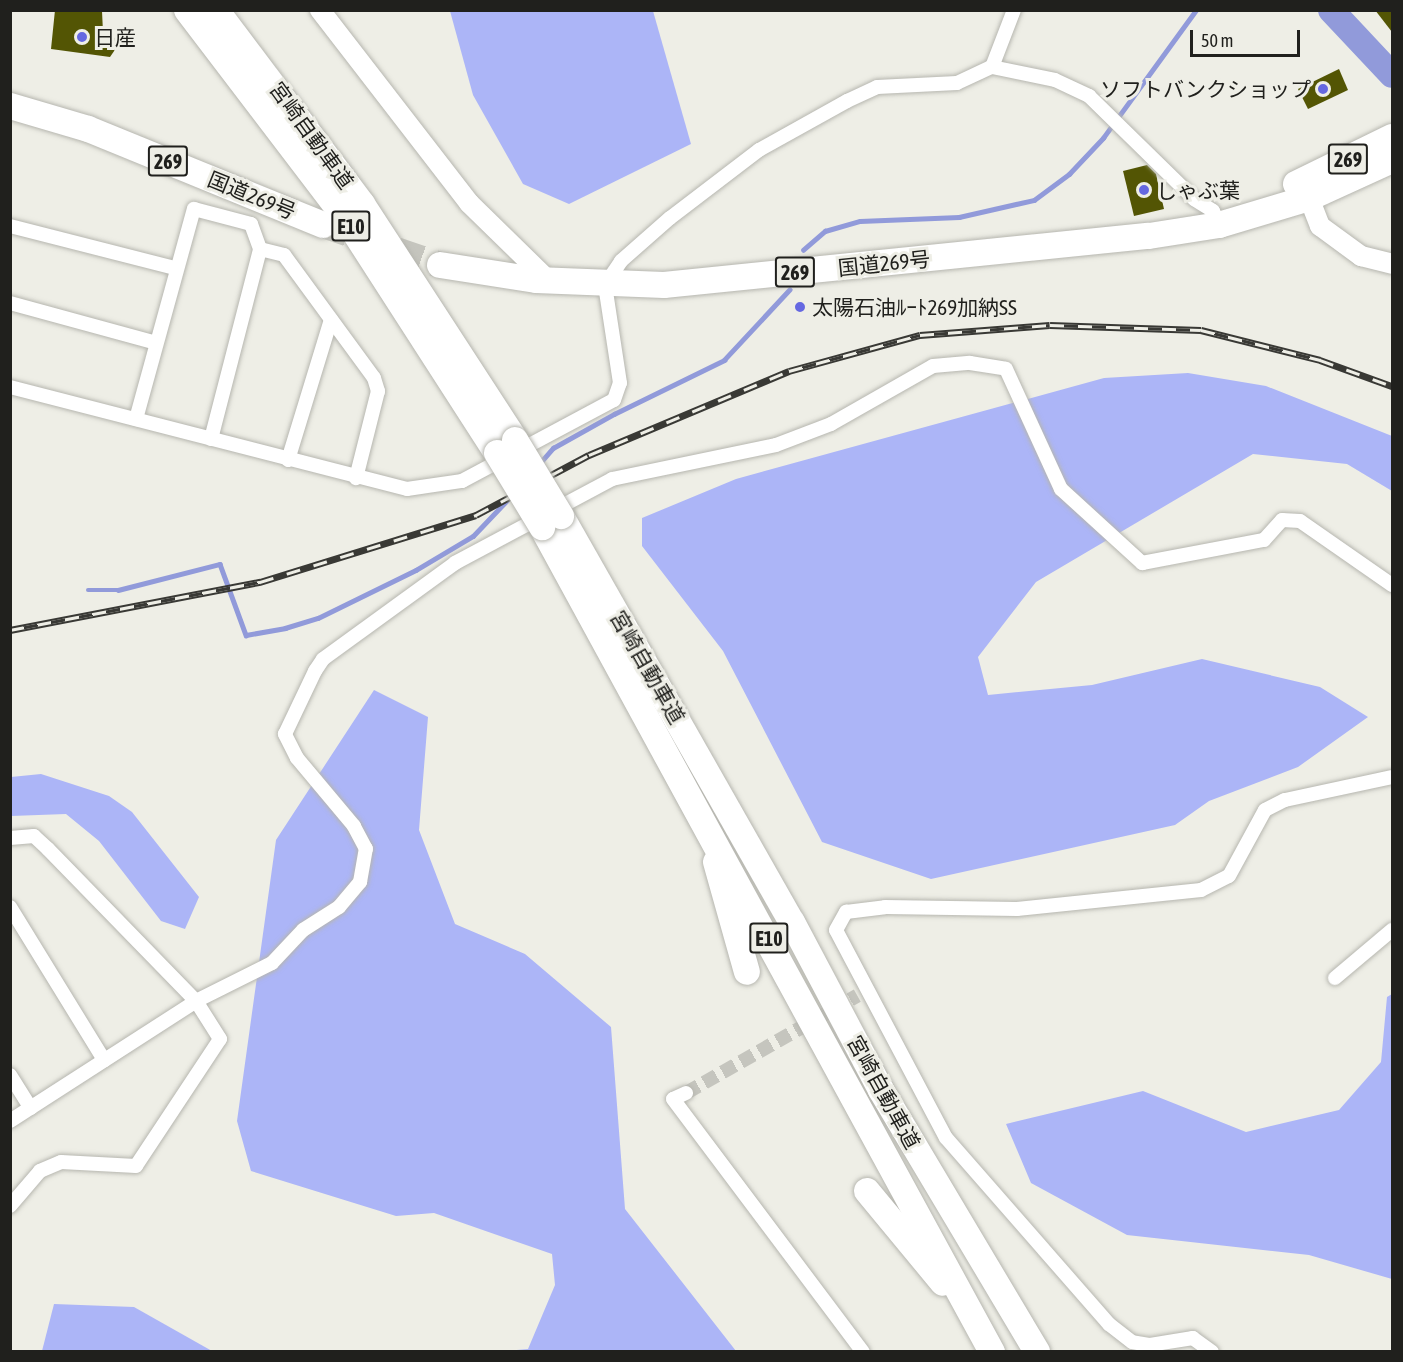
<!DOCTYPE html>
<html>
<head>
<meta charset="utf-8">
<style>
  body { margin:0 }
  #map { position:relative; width:1403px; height:1362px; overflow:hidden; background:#eeeee6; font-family:"Asap Condensed","Noto Sans JP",sans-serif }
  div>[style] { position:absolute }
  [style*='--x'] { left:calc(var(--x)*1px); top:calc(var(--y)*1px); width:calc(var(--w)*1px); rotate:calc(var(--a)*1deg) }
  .forest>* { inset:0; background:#acb5f7 }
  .stream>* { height:4.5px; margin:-2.25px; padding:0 2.25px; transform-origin:2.25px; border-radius:2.25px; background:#919ada }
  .river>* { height:26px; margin:-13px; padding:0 13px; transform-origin:13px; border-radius:13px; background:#919ada }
  .building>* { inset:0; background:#535504 }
  .street-tunnel>* { height:14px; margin-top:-7px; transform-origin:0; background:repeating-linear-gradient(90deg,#c5c5be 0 14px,transparent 0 21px) }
  .highway-tunnel>* { height:26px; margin-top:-13px; transform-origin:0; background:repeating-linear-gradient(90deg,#c5c5be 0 26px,transparent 0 39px) }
  .roads { filter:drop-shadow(0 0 2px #b6b6af) drop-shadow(0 0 2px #b6b6af) }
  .street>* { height:14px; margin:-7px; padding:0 7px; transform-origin:7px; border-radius:7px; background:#fff }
  .secondary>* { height:20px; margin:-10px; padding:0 10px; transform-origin:10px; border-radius:10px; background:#fff }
  .highway>* { height:26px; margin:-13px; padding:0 13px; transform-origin:13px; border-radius:13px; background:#fff }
  .rail>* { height:7px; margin-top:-3.5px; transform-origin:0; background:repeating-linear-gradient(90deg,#eeeee6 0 14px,#393935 0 28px); box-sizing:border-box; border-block:2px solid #393935 }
  .bridges { filter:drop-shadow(0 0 2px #b6b6af) drop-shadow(0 0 2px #b6b6af) }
  .highway-bridge>* { height:26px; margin:-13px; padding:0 13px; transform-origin:13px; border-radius:13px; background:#fff }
  .dots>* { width:16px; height:16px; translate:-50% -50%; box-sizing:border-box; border:3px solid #eeeee6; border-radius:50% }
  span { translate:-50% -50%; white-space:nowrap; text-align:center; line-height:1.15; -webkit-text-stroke:6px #eeeee6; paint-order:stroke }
  .shield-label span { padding:2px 4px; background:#eeeee6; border:2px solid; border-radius:4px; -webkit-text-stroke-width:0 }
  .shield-label { font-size:20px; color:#20201d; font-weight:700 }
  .poi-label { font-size:21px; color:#20201d }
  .left { translate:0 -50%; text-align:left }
  .right { translate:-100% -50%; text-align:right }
  .street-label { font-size:21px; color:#20201d }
  .frame { position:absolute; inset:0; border:12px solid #20201d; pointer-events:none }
  .scale { position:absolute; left:1190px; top:30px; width:110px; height:27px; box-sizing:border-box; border:3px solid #20201d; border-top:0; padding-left:8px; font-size:18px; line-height:21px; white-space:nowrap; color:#20201d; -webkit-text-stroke:4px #eeeee6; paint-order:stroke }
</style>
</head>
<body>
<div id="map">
  <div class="forest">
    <i style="clip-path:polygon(450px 11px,653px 11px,691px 144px,569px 204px,523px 184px,473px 95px)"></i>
    <i style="clip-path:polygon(1188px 373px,1266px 386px,1392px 436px,1392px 491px,1347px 464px,1253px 454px,1036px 582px,978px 657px,988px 695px,1092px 685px,1202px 659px,1320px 687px,1368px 717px,1298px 767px,1209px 801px,1175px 825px,931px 879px,822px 842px,723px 651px,642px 546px,642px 518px,736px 479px,1104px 378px)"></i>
    <i style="clip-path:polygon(374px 690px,428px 717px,419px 830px,455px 924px,525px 954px,611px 1027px,625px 1209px,736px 1351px,505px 1351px,528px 1349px,555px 1285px,552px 1254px,434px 1213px,396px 1216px,251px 1171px,237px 1121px,276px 840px)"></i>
    <i style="clip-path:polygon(41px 774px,109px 796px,132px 812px,199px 897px,185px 929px,161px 921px,99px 841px,66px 814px,11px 816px,11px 777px)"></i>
    <i style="clip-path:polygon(1392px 994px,1392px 1279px,1309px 1255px,1127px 1235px,1031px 1183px,1006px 1124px,1143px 1091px,1246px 1132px,1339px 1110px,1381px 1062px,1387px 997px)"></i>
    <i style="clip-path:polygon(54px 1304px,134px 1307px,212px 1351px,42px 1351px)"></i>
  </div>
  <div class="stream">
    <i style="--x:803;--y:250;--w:29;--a:-41"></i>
    <i style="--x:825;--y:231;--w:36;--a:-16"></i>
    <i style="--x:860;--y:221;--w:99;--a:-2.3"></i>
    <i style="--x:959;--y:217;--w:77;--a:-12.8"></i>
    <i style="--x:1034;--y:200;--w:44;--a:-36.6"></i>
    <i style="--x:1069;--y:174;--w:50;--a:-46.6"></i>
    <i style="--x:1103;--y:138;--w:158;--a:-54"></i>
    <i style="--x:540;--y:463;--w:20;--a:-49"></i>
    <i style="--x:553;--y:448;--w:70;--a:-29.1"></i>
    <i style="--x:614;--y:414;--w:123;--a:-26.1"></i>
    <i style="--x:724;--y:360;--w:96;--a:-47.1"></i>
    <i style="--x:88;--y:590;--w:30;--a:0"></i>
    <i style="--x:118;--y:590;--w:105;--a:-14.3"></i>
    <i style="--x:220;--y:564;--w:76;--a:69.9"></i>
    <i style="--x:246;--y:635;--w:40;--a:-10"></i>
    <i style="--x:285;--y:628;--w:34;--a:-17"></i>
    <i style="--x:318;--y:618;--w:109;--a:-26.1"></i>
    <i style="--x:416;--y:570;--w:66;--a:-30.8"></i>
    <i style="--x:473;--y:536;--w:58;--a:-46.4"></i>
  </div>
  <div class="river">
    <i style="--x:1331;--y:10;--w:89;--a:46.8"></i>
  </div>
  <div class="building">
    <i style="clip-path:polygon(55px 10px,102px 11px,103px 32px,121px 41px,110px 57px,51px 49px)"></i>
    <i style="clip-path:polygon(1375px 10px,1392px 10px,1392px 32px)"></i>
    <i style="clip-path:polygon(1339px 69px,1348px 90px,1308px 109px,1298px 89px)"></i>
    <i style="clip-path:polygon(1147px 165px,1156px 174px,1164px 209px,1134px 216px,1123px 171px)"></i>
  </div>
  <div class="street-tunnel">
    <i style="--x:686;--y:1093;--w:197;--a:-29.6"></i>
  </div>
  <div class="highway-tunnel">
    <i style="--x:323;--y:225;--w:124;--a:18.9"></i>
  </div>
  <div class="roads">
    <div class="street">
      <i style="--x:992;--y:67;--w:64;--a:11.7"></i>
      <i style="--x:1055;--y:80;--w:38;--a:25"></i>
      <i style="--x:1089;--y:96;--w:147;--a:44.4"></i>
      <i style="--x:1194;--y:199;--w:22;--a:32"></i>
      <i style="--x:1213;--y:211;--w:15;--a:67"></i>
      <i style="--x:10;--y:226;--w:170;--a:14.3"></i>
      <i style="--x:10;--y:303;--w:151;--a:15.3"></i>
      <i style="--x:10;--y:387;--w:410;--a:14.4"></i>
      <i style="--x:407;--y:489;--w:56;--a:-8.3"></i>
      <i style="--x:462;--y:481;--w:172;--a:-28.1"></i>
      <i style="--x:614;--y:400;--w:18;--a:-71"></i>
      <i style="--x:620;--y:383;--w:99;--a:-98.7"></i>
      <i style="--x:605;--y:285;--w:29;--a:-56"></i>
      <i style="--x:621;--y:261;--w:65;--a:-41.3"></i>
      <i style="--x:670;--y:218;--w:112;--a:-37.4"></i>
      <i style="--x:759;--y:150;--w:101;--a:-29.1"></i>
      <i style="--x:847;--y:101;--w:33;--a:-25"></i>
      <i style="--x:877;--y:87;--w:80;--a:-2.9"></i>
      <i style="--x:957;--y:83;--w:38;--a:-25"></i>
      <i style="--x:992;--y:67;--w:61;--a:-68.9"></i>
      <i style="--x:136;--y:419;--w:218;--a:-74.6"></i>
      <i style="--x:194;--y:209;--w:59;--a:14.7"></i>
      <i style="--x:251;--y:224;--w:27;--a:70"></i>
      <i style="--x:260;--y:249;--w:25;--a:14"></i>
      <i style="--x:284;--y:255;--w:152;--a:53.8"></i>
      <i style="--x:374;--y:378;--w:14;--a:73"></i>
      <i style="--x:378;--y:391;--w:90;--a:104.2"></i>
      <i style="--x:211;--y:439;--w:196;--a:-75.5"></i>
      <i style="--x:288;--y:460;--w:147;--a:-73"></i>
      <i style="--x:10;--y:838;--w:24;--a:-5"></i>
      <i style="--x:34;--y:836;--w:19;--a:43"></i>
      <i style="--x:48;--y:849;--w:212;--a:45.8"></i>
      <i style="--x:196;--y:1001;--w:45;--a:57.7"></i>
      <i style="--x:220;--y:1039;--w:152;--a:123.5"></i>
      <i style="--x:136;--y:1166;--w:75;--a:-176.9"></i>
      <i style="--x:61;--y:1162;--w:23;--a:157"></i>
      <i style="--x:40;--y:1171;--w:46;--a:130.6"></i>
      <i style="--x:10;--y:907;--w:180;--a:58.4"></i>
      <i style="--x:1335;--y:978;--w:75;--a:-40.1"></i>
      <i style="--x:10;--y:1075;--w:39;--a:58"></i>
      <i style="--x:686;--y:1093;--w:14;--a:155"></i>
      <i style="--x:673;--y:1099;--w:316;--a:53.1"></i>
      <i style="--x:10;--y:1121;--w:221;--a:-32.8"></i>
      <i style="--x:196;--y:1001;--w:85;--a:-26.6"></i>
      <i style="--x:272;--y:963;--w:45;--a:-46.8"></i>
      <i style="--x:303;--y:930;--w:43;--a:-32.6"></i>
      <i style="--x:339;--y:907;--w:33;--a:-50"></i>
      <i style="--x:360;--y:882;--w:34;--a:-80"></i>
      <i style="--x:366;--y:849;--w:26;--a:-118"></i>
      <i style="--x:354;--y:826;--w:89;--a:-130"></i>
      <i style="--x:297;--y:758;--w:27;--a:-117"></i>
      <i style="--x:285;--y:734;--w:70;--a:-64.5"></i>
      <i style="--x:315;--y:671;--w:14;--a:-56"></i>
      <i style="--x:323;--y:659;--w:163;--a:-36"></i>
      <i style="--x:455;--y:563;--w:178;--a:-28.1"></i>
      <i style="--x:612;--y:479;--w:167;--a:-11.7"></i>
      <i style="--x:776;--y:445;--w:59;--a:-20.9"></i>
      <i style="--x:831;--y:424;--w:117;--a:-29.6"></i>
      <i style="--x:933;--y:366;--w:37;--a:-5"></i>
      <i style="--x:970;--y:363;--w:36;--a:9"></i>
      <i style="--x:1006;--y:369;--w:132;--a:65.4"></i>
      <i style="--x:1061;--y:489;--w:110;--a:42.4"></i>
      <i style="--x:1142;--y:563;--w:124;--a:-10.7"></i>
      <i style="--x:1264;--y:540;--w:27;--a:-48"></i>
      <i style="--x:1282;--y:520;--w:18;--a:3"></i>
      <i style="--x:1300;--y:521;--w:112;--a:34.8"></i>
      <i style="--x:1212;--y:1352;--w:24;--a:-144"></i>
      <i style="--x:1193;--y:1338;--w:45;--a:171"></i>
      <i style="--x:1149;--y:1345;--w:17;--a:-170"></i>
      <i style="--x:1132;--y:1342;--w:29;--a:-142"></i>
      <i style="--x:1109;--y:1324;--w:247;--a:-131.2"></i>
      <i style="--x:946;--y:1138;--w:235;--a:-117.9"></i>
      <i style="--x:836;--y:930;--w:21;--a:-61"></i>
      <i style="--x:846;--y:912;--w:39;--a:-7"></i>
      <i style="--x:885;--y:907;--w:132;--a:0.9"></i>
      <i style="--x:1017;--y:909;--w:185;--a:-5.9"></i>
      <i style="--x:1201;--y:890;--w:31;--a:-27"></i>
      <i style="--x:1229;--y:876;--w:75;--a:-61.4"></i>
      <i style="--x:1265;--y:810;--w:22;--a:-27"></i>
      <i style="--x:1285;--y:800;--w:109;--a:-12.1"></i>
    </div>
    <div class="secondary">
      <i style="--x:320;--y:10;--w:244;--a:52.3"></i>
      <i style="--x:469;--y:203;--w:110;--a:44.3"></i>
      <i style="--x:1304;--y:185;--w:44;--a:68.7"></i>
      <i style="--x:1320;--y:226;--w:51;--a:36.2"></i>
      <i style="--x:1361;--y:256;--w:32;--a:14"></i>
    </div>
    <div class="highway">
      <i style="--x:187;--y:10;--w:259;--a:52.7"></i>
      <i style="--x:344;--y:216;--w:282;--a:57.2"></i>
      <i style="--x:216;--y:10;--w:243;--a:53"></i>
      <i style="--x:362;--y:204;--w:281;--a:57"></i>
      <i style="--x:10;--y:106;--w:81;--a:16.4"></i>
      <i style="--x:88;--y:129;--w:254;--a:22.2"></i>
      <i style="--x:1296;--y:184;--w:107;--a:-26.1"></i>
      <i style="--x:440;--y:265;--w:97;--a:8.9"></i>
      <i style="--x:536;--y:280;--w:128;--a:2.2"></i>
      <i style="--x:664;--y:285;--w:487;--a:-5.8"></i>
      <i style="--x:1149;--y:236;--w:71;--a:-8.9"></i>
      <i style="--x:1219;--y:225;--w:94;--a:-16.7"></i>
      <i style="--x:1309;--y:198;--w:91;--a:-24.6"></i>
      <i style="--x:561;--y:516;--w:467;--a:60.4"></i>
      <i style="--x:792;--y:922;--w:190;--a:62.1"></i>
      <i style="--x:881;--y:1090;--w:305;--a:59.2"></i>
      <i style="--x:542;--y:527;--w:940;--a:61.39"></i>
      <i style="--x:716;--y:862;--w:114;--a:74.3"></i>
      <i style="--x:867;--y:1191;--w:119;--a:50.4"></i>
    </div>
  </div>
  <div class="rail">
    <i style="--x:10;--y:630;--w:255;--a:-10.9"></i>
    <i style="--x:260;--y:582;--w:226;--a:-17.2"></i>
    <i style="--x:476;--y:515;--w:128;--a:-28"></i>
    <i style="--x:589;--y:455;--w:217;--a:-22.8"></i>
    <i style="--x:789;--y:371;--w:136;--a:-15.4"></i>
    <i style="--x:920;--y:335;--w:130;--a:-4.4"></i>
    <i style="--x:1050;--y:325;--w:151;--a:1.9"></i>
    <i style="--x:1201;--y:330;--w:123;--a:14.1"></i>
    <i style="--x:1320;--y:360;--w:77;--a:19.9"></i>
  </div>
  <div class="bridges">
    <div class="highway-bridge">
      <i style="--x:515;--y:440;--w:89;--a:58.8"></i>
      <i style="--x:497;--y:453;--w:87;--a:58.7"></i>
    </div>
  </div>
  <div class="dots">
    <i style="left:82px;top:37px;background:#6568e1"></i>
    <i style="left:1323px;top:89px;background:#6568e1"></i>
    <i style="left:1144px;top:190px;background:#6568e1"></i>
    <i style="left:800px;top:307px;background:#6568e1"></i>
  </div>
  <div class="shield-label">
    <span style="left:1348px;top:159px">269</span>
    <span style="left:168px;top:161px">269</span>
    <span style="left:351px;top:226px">E10</span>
    <span style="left:795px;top:272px">269</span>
    <span style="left:769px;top:938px">E10</span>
  </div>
  <div class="poi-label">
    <span class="left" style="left:94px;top:37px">日産</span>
    <span class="right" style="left:1311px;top:89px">ソフトバンクショップ</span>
    <span class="left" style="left:1156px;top:190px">しゃぶ葉</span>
    <span class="left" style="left:812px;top:307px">太陽石油ﾙｰﾄ269加納SS</span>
  </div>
  <div class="street-label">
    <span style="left:312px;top:135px;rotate:54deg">宮崎自動車道</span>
    <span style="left:252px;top:195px;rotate:22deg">国道269号</span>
    <span style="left:884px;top:263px;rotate:-6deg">国道269号</span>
    <span style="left:648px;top:667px;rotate:60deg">宮崎自動車道</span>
    <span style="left:884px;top:1092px;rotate:61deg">宮崎自動車道</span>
  </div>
  <div class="frame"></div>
  <div class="scale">50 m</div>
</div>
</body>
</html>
